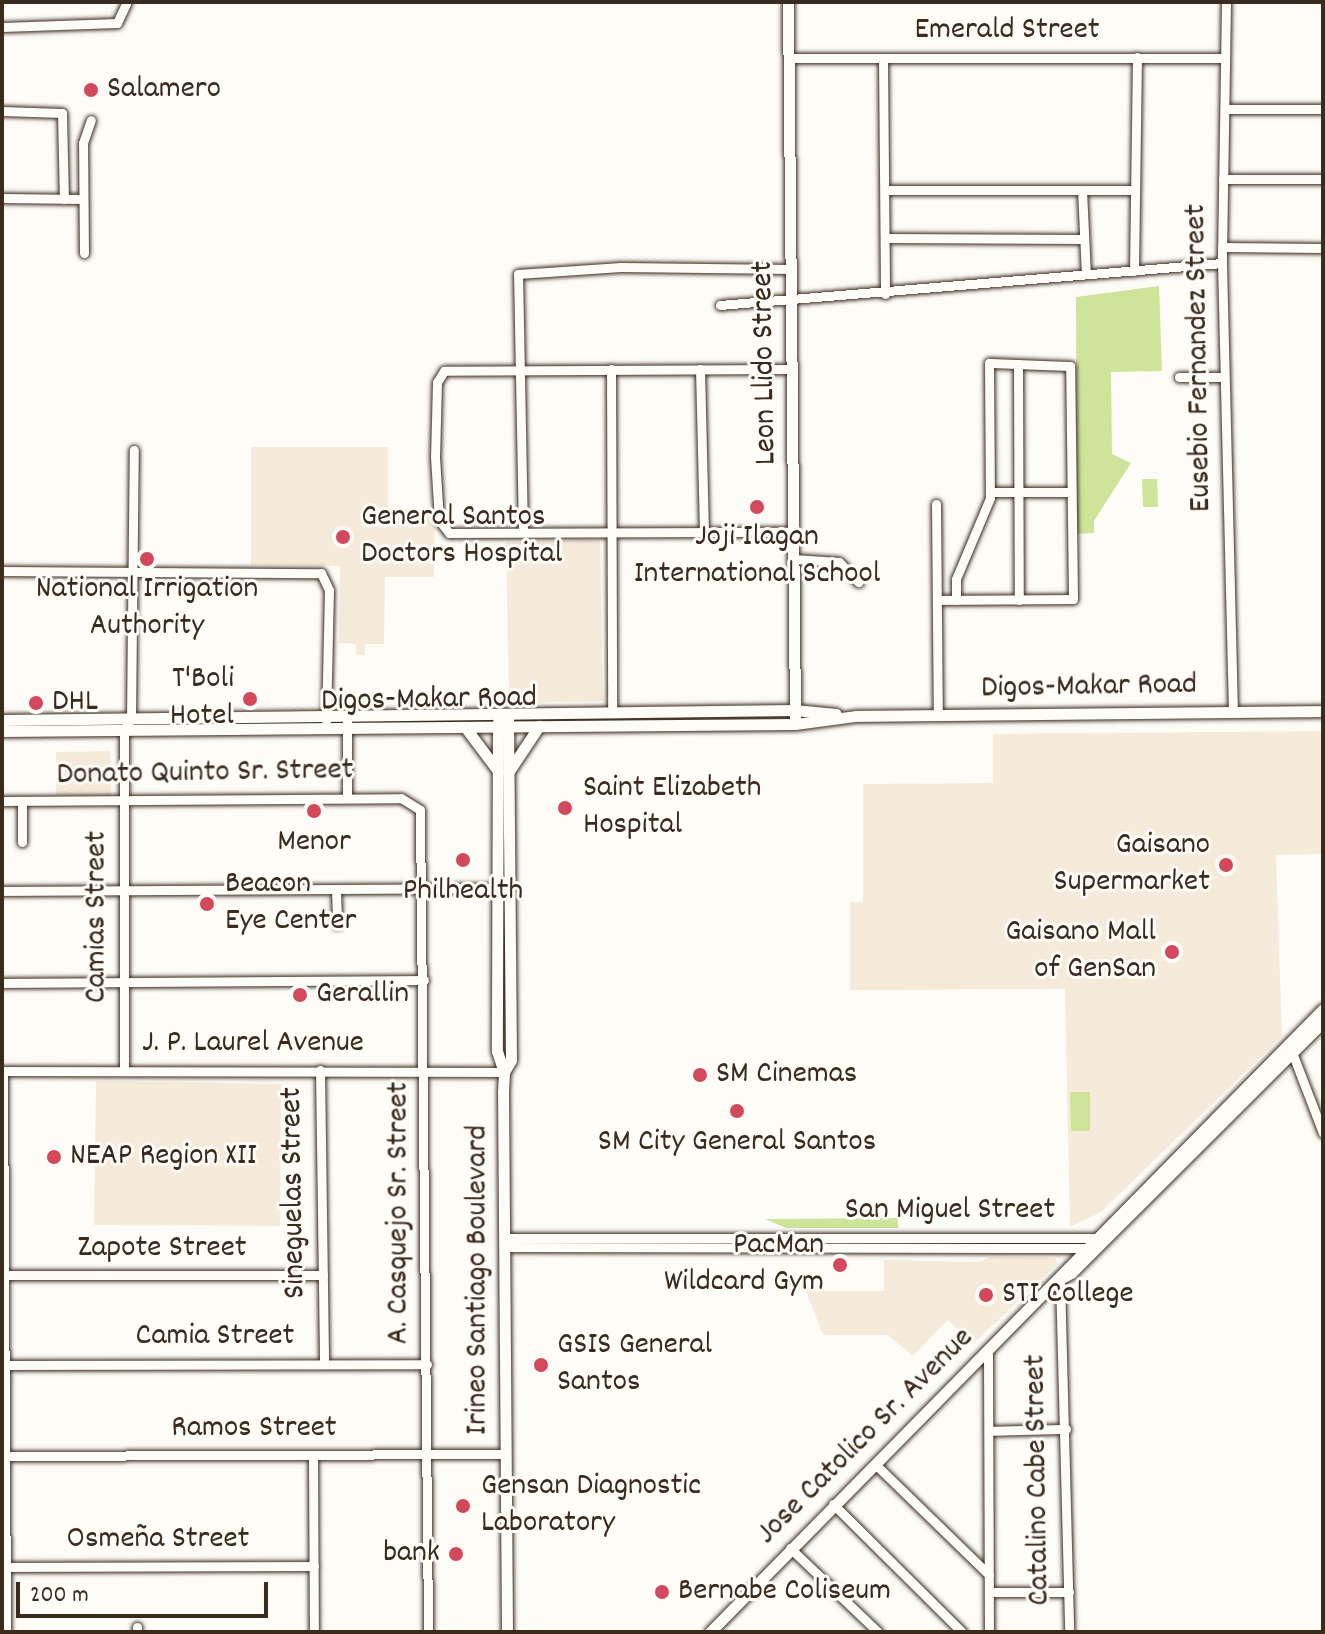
<!DOCTYPE html>
<html>
<head>
<meta charset="utf-8">
<style>
  body { margin:0 }
  #map { position:relative; width:1325px; height:1634px; overflow:hidden; background:#fdfcf7; font-family:Dekko,sans-serif }
  div>[style] { position:absolute }
  [style*='--x'] { left:calc(var(--x)*1px); top:calc(var(--y)*1px); width:calc(var(--w)*1px); rotate:calc(var(--a)*1deg) }
  .built>* { inset:0; background:#f6eada }
  .green>* { inset:0; background:#cde49a }
  .roads { filter:drop-shadow(0 0 2px #3b2a1e) drop-shadow(0 0 2px #3b2a1e) }
  .minor>* { height:9px; margin:-4.5px; padding:0 4.5px; transform-origin:4.5px; border-radius:4.5px; background:#fdfcf7 }
  .major>* { height:11px; margin:-5.5px; padding:0 5.5px; transform-origin:5.5px; border-radius:5.5px; background:#fdfcf7 }
  .dots>* { width:22px; height:22px; translate:-50% -50%; box-sizing:border-box; border:4px solid #fdfcf7; border-radius:50% }
  span { translate:-50% -50%; white-space:nowrap; text-align:center; line-height:1.15; -webkit-text-stroke:6px #fdfcf7; paint-order:stroke }
  .street-label { font-size:32px; color:#3b2a1e }
  .poi-label { font-size:32px; color:#3b2a1e }
  .left { translate:0 -50%; text-align:left }
  .right { translate:-100% -50%; text-align:right }
  .frame { position:absolute; inset:0; border:4px solid #3b2a1e; pointer-events:none }
  .scale { position:absolute; left:16px; top:1582px; width:252px; height:36px; box-sizing:border-box; border:4px solid #3b2a1e; border-top:0; padding-left:10px; font-size:24px; line-height:28px; white-space:nowrap; color:#3b2a1e; -webkit-text-stroke:6px #fdfcf7; paint-order:stroke }
</style>
</head>
<body>
<div id="map">
  <div class="built">
    <i style="clip-path:polygon(251px 447px,388px 447px,388px 509px,435px 509px,434px 577px,385px 577px,384px 644px,365px 644px,365px 655px,356px 655px,356px 644px,339px 643px,340px 566px,251px 565px)"></i>
    <i style="clip-path:polygon(600px 540px,603px 701px,509px 703px,506px 542px)"></i>
    <i style="clip-path:polygon(1323px 731px,1323px 854px,1276px 855px,1282px 1036px,1101px 1212px,1070px 1227px,1065px 989px,850px 990px,850px 902px,863px 902px,863px 784px,993px 783px,993px 734px)"></i>
    <i style="clip-path:polygon(110px 751px,111px 795px,56px 795px,56px 752px)"></i>
    <i style="clip-path:polygon(96px 1081px,281px 1084px,280px 1226px,94px 1225px)"></i>
    <i style="clip-path:polygon(990px 1257px,1055px 1258px,1057px 1264px,973px 1344px,948px 1320px,913px 1356px,888px 1335px,823px 1335px,806px 1291px,884px 1291px,884px 1260px,979px 1262px)"></i>
  </div>
  <div class="green">
    <i style="clip-path:polygon(1159px 286px,1162px 371px,1111px 372px,1112px 454px,1131px 463px,1094px 521px,1094px 533px,1077px 534px,1076px 297px)"></i>
    <i style="clip-path:polygon(1142px 479px,1157px 479px,1158px 507px,1143px 507px)"></i>
    <i style="clip-path:polygon(1070px 1092px,1090px 1092px,1090px 1131px,1071px 1131px)"></i>
    <i style="clip-path:polygon(898px 1218px,898px 1228px,786px 1228px,765px 1219px)"></i>
  </div>
  <div class="roads">
    <div class="minor">
      <i style="--x:1226;--y:2;--w:261;--a:90.9"></i>
      <i style="--x:1222;--y:263;--w:449;--a:88.6"></i>
      <i style="--x:2;--y:27;--w:115;--a:-2"></i>
      <i style="--x:117;--y:23;--w:23;--a:-65"></i>
      <i style="--x:789;--y:58;--w:436;--a:0"></i>
      <i style="--x:883;--y:58;--w:236;--a:89.5"></i>
      <i style="--x:1225;--y:109;--w:98;--a:0"></i>
      <i style="--x:2;--y:111;--w:60;--a:1.9"></i>
      <i style="--x:62;--y:113;--w:86;--a:88.7"></i>
      <i style="--x:1223;--y:179;--w:100;--a:0"></i>
      <i style="--x:886;--y:190;--w:248;--a:0"></i>
      <i style="--x:1082;--y:190;--w:84;--a:87.3"></i>
      <i style="--x:2;--y:198;--w:81;--a:0.7"></i>
      <i style="--x:886;--y:238;--w:196;--a:0.3"></i>
      <i style="--x:1222;--y:247;--w:101;--a:0.6"></i>
      <i style="--x:84;--y:253;--w:110;--a:-90.5"></i>
      <i style="--x:83;--y:143;--w:24;--a:-71"></i>
      <i style="--x:1134;--y:271;--w:214;--a:-89.2"></i>
      <i style="--x:720;--y:305;--w:504;--a:-4.78"></i>
      <i style="--x:1018;--y:364;--w:236;--a:89.8"></i>
      <i style="--x:611;--y:369;--w:344;--a:89.8"></i>
      <i style="--x:700;--y:369;--w:163;--a:88.6"></i>
      <i style="--x:791;--y:369;--w:347;--a:179.7"></i>
      <i style="--x:444;--y:371;--w:13;--a:122"></i>
      <i style="--x:437;--y:382;--w:75;--a:91.5"></i>
      <i style="--x:435;--y:457;--w:63;--a:86.4"></i>
      <i style="--x:439;--y:520;--w:16;--a:52"></i>
      <i style="--x:449;--y:533;--w:345;--a:-0.2"></i>
      <i style="--x:1179;--y:377;--w:45;--a:0"></i>
      <i style="--x:991;--y:492;--w:80;--a:0"></i>
      <i style="--x:936;--y:504;--w:211;--a:89.5"></i>
      <i style="--x:523;--y:532;--w:258;--a:-91.1"></i>
      <i style="--x:518;--y:274;--w:103;--a:-3.9"></i>
      <i style="--x:621;--y:267;--w:169;--a:0.7"></i>
      <i style="--x:794;--y:559;--w:45;--a:3.8"></i>
      <i style="--x:839;--y:562;--w:28;--a:46"></i>
      <i style="--x:2;--y:571;--w:319;--a:0.4"></i>
      <i style="--x:321;--y:573;--w:19;--a:65"></i>
      <i style="--x:329;--y:590;--w:131;--a:91.3"></i>
      <i style="--x:937;--y:600;--w:136;--a:-0.4"></i>
      <i style="--x:1073;--y:599;--w:233;--a:-90.7"></i>
      <i style="--x:1070;--y:366;--w:81;--a:-177.9"></i>
      <i style="--x:989;--y:363;--w:135;--a:89.6"></i>
      <i style="--x:990;--y:498;--w:88;--a:112.8"></i>
      <i style="--x:956;--y:579;--w:21;--a:90"></i>
      <i style="--x:347;--y:716;--w:81;--a:90"></i>
      <i style="--x:2;--y:801;--w:399;--a:-0.4"></i>
      <i style="--x:401;--y:798;--w:22;--a:32"></i>
      <i style="--x:420;--y:810;--w:822;--a:89.44"></i>
      <i style="--x:22;--y:842;--w:41;--a:-90"></i>
      <i style="--x:336;--y:890;--w:34;--a:88"></i>
      <i style="--x:2;--y:891;--w:501;--a:-0.34"></i>
      <i style="--x:2;--y:983;--w:422;--a:-0.4"></i>
      <i style="--x:1290;--y:1047;--w:92;--a:69"></i>
      <i style="--x:320;--y:1070;--w:293;--a:89.2"></i>
      <i style="--x:2;--y:1071;--w:502;--a:0.11"></i>
      <i style="--x:3;--y:1071;--w:561;--a:89.69"></i>
      <i style="--x:124;--y:1071;--w:341;--a:-90"></i>
      <i style="--x:124;--y:730;--w:14;--a:-60"></i>
      <i style="--x:131;--y:718;--w:268;--a:-89.4"></i>
      <i style="--x:505;--y:1238;--w:594;--a:0"></i>
      <i style="--x:505;--y:1247;--w:585;--a:0.1"></i>
      <i style="--x:2;--y:1275;--w:321;--a:0"></i>
      <i style="--x:1060;--y:1279;--w:353;--a:88.5"></i>
      <i style="--x:988;--y:1354;--w:278;--a:89.8"></i>
      <i style="--x:2;--y:1365;--w:425;--a:-0.1"></i>
      <i style="--x:989;--y:1431;--w:77;--a:-1.5"></i>
      <i style="--x:313;--y:1455;--w:177;--a:89.7"></i>
      <i style="--x:2;--y:1456;--w:504;--a:-0.23"></i>
      <i style="--x:875;--y:1464;--w:159;--a:44.2"></i>
      <i style="--x:833;--y:1504;--w:182;--a:44.8"></i>
      <i style="--x:790;--y:1548;--w:122;--a:43.7"></i>
      <i style="--x:2;--y:1567;--w:312;--a:-0.2"></i>
      <i style="--x:989;--y:1592;--w:80;--a:0"></i>
      <i style="--x:137;--y:1632;--w:5;--a:-90"></i>
    </div>
    <div class="major">
      <i style="--x:788;--y:2;--w:715;--a:89.44"></i>
      <i style="--x:2;--y:720;--w:792;--a:-0.72"></i>
      <i style="--x:794;--y:710;--w:42;--a:5.4"></i>
      <i style="--x:498;--y:722;--w:329;--a:90.2"></i>
      <i style="--x:497;--y:1051;--w:22;--a:72"></i>
      <i style="--x:465;--y:727;--w:55;--a:53.1"></i>
      <i style="--x:2;--y:731;--w:793;--a:-0.51"></i>
      <i style="--x:795;--y:724;--w:62;--a:-7.5"></i>
      <i style="--x:856;--y:716;--w:467;--a:-0.6"></i>
      <i style="--x:509;--y:771;--w:54;--a:-56.3"></i>
      <i style="--x:1060;--y:1279;--w:13;--a:-29"></i>
      <i style="--x:1071;--y:1273;--w:356;--a:-44.9"></i>
      <i style="--x:507;--y:1632;--w:540;--a:-90.42"></i>
      <i style="--x:503;--y:1092;--w:20;--a:-87"></i>
      <i style="--x:504;--y:1072;--w:14;--a:-60"></i>
      <i style="--x:511;--y:1060;--w:346;--a:-90.5"></i>
      <i style="--x:710;--y:1632;--w:874;--a:-45.46"></i>
    </div>
  </div>
  <div class="dots">
    <i style="left:91px;top:90px;background:#d1495b"></i>
    <i style="left:757px;top:507px;background:#d1495b"></i>
    <i style="left:343px;top:537px;background:#d1495b"></i>
    <i style="left:147px;top:559px;background:#d1495b"></i>
    <i style="left:250px;top:699px;background:#d1495b"></i>
    <i style="left:36px;top:703px;background:#d1495b"></i>
    <i style="left:565px;top:808px;background:#d1495b"></i>
    <i style="left:314px;top:811px;background:#d1495b"></i>
    <i style="left:463px;top:860px;background:#d1495b"></i>
    <i style="left:1226px;top:865px;background:#d1495b"></i>
    <i style="left:207px;top:904px;background:#d1495b"></i>
    <i style="left:1172px;top:952px;background:#d1495b"></i>
    <i style="left:300px;top:995px;background:#d1495b"></i>
    <i style="left:700px;top:1075px;background:#d1495b"></i>
    <i style="left:737px;top:1111px;background:#d1495b"></i>
    <i style="left:54px;top:1157px;background:#d1495b"></i>
    <i style="left:840px;top:1265px;background:#d1495b"></i>
    <i style="left:986px;top:1295px;background:#d1495b"></i>
    <i style="left:541px;top:1365px;background:#d1495b"></i>
    <i style="left:463px;top:1506px;background:#d1495b"></i>
    <i style="left:456px;top:1554px;background:#d1495b"></i>
    <i style="left:662px;top:1592px;background:#d1495b"></i>
  </div>
  <div class="street-label">
    <span style="left:1007px;top:31px">Emerald Street</span>
    <span style="left:1200px;top:358px;rotate:-91deg">Eusebio Fernandez Street</span>
    <span style="left:766px;top:363px;rotate:-91deg">Leon Llido Street</span>
    <span style="left:1089px;top:688px;rotate:-1deg">Digos-Makar Road</span>
    <span style="left:429px;top:701px;rotate:-1deg">Digos-Makar Road</span>
    <span style="left:205px;top:774px;rotate:-1deg">Donato Quinto Sr. Street</span>
    <span style="left:98px;top:917px;rotate:-90deg">Camias Street</span>
    <span style="left:253px;top:1044px">J. P. Laurel Avenue</span>
    <span style="left:295px;top:1193px;rotate:-91deg">Sineguelas Street</span>
    <span style="left:950px;top:1211px">San Miguel Street</span>
    <span style="left:400px;top:1213px;rotate:-90deg">A. Casquejo Sr. Street</span>
    <span style="left:162px;top:1249px">Zapote Street</span>
    <span style="left:479px;top:1280px;rotate:-90deg">Irineo Santiago Boulevard</span>
    <span style="left:215px;top:1337px">Camia Street</span>
    <span style="left:254px;top:1429px">Ramos Street</span>
    <span style="left:866px;top:1437px;rotate:-45deg">Jose Catolico Sr. Avenue</span>
    <span style="left:1039px;top:1480px;rotate:-91deg">Catalino Cabe Street</span>
    <span style="left:158px;top:1540px">Osmeña Street</span>
  </div>
  <div class="poi-label">
    <span class="left" style="left:107px;top:90px">Salamero</span>
    <span class="left" style="left:361px;top:537px">General Santos<br>Doctors Hospital</span>
    <span style="left:757px;top:557px">Joji Ilagan<br>International School</span>
    <span style="left:147px;top:609px">National Irrigation<br>Authority</span>
    <span class="right" style="left:234px;top:699px">T'Boli<br>Hotel</span>
    <span class="left" style="left:52px;top:703px">DHL</span>
    <span class="left" style="left:583px;top:808px">Saint Elizabeth<br>Hospital</span>
    <span style="left:314px;top:843px">Menor</span>
    <span class="right" style="left:1210px;top:865px">Gaisano<br>Supermarket</span>
    <span class="left" style="left:225px;top:904px">Beacon<br>Eye Center</span>
    <span style="left:463px;top:892px">Philhealth</span>
    <span class="right" style="left:1156px;top:952px">Gaisano Mall<br>of GenSan</span>
    <span class="left" style="left:316px;top:995px">Gerallin</span>
    <span class="left" style="left:716px;top:1075px">SM Cinemas</span>
    <span style="left:737px;top:1143px">SM City General Santos</span>
    <span class="left" style="left:70px;top:1157px">NEAP Region XII</span>
    <span class="right" style="left:824px;top:1265px">PacMan<br>Wildcard Gym</span>
    <span class="left" style="left:1002px;top:1295px">STI College</span>
    <span class="left" style="left:557px;top:1365px">GSIS General<br>Santos</span>
    <span class="left" style="left:481px;top:1506px">Gensan Diagnostic<br>Laboratory</span>
    <span class="right" style="left:440px;top:1554px">bank</span>
    <span class="left" style="left:678px;top:1592px">Bernabe Coliseum</span>
  </div>
  <div class="frame"></div>
  <div class="scale">200 m</div>
</div>
</body>
</html>
